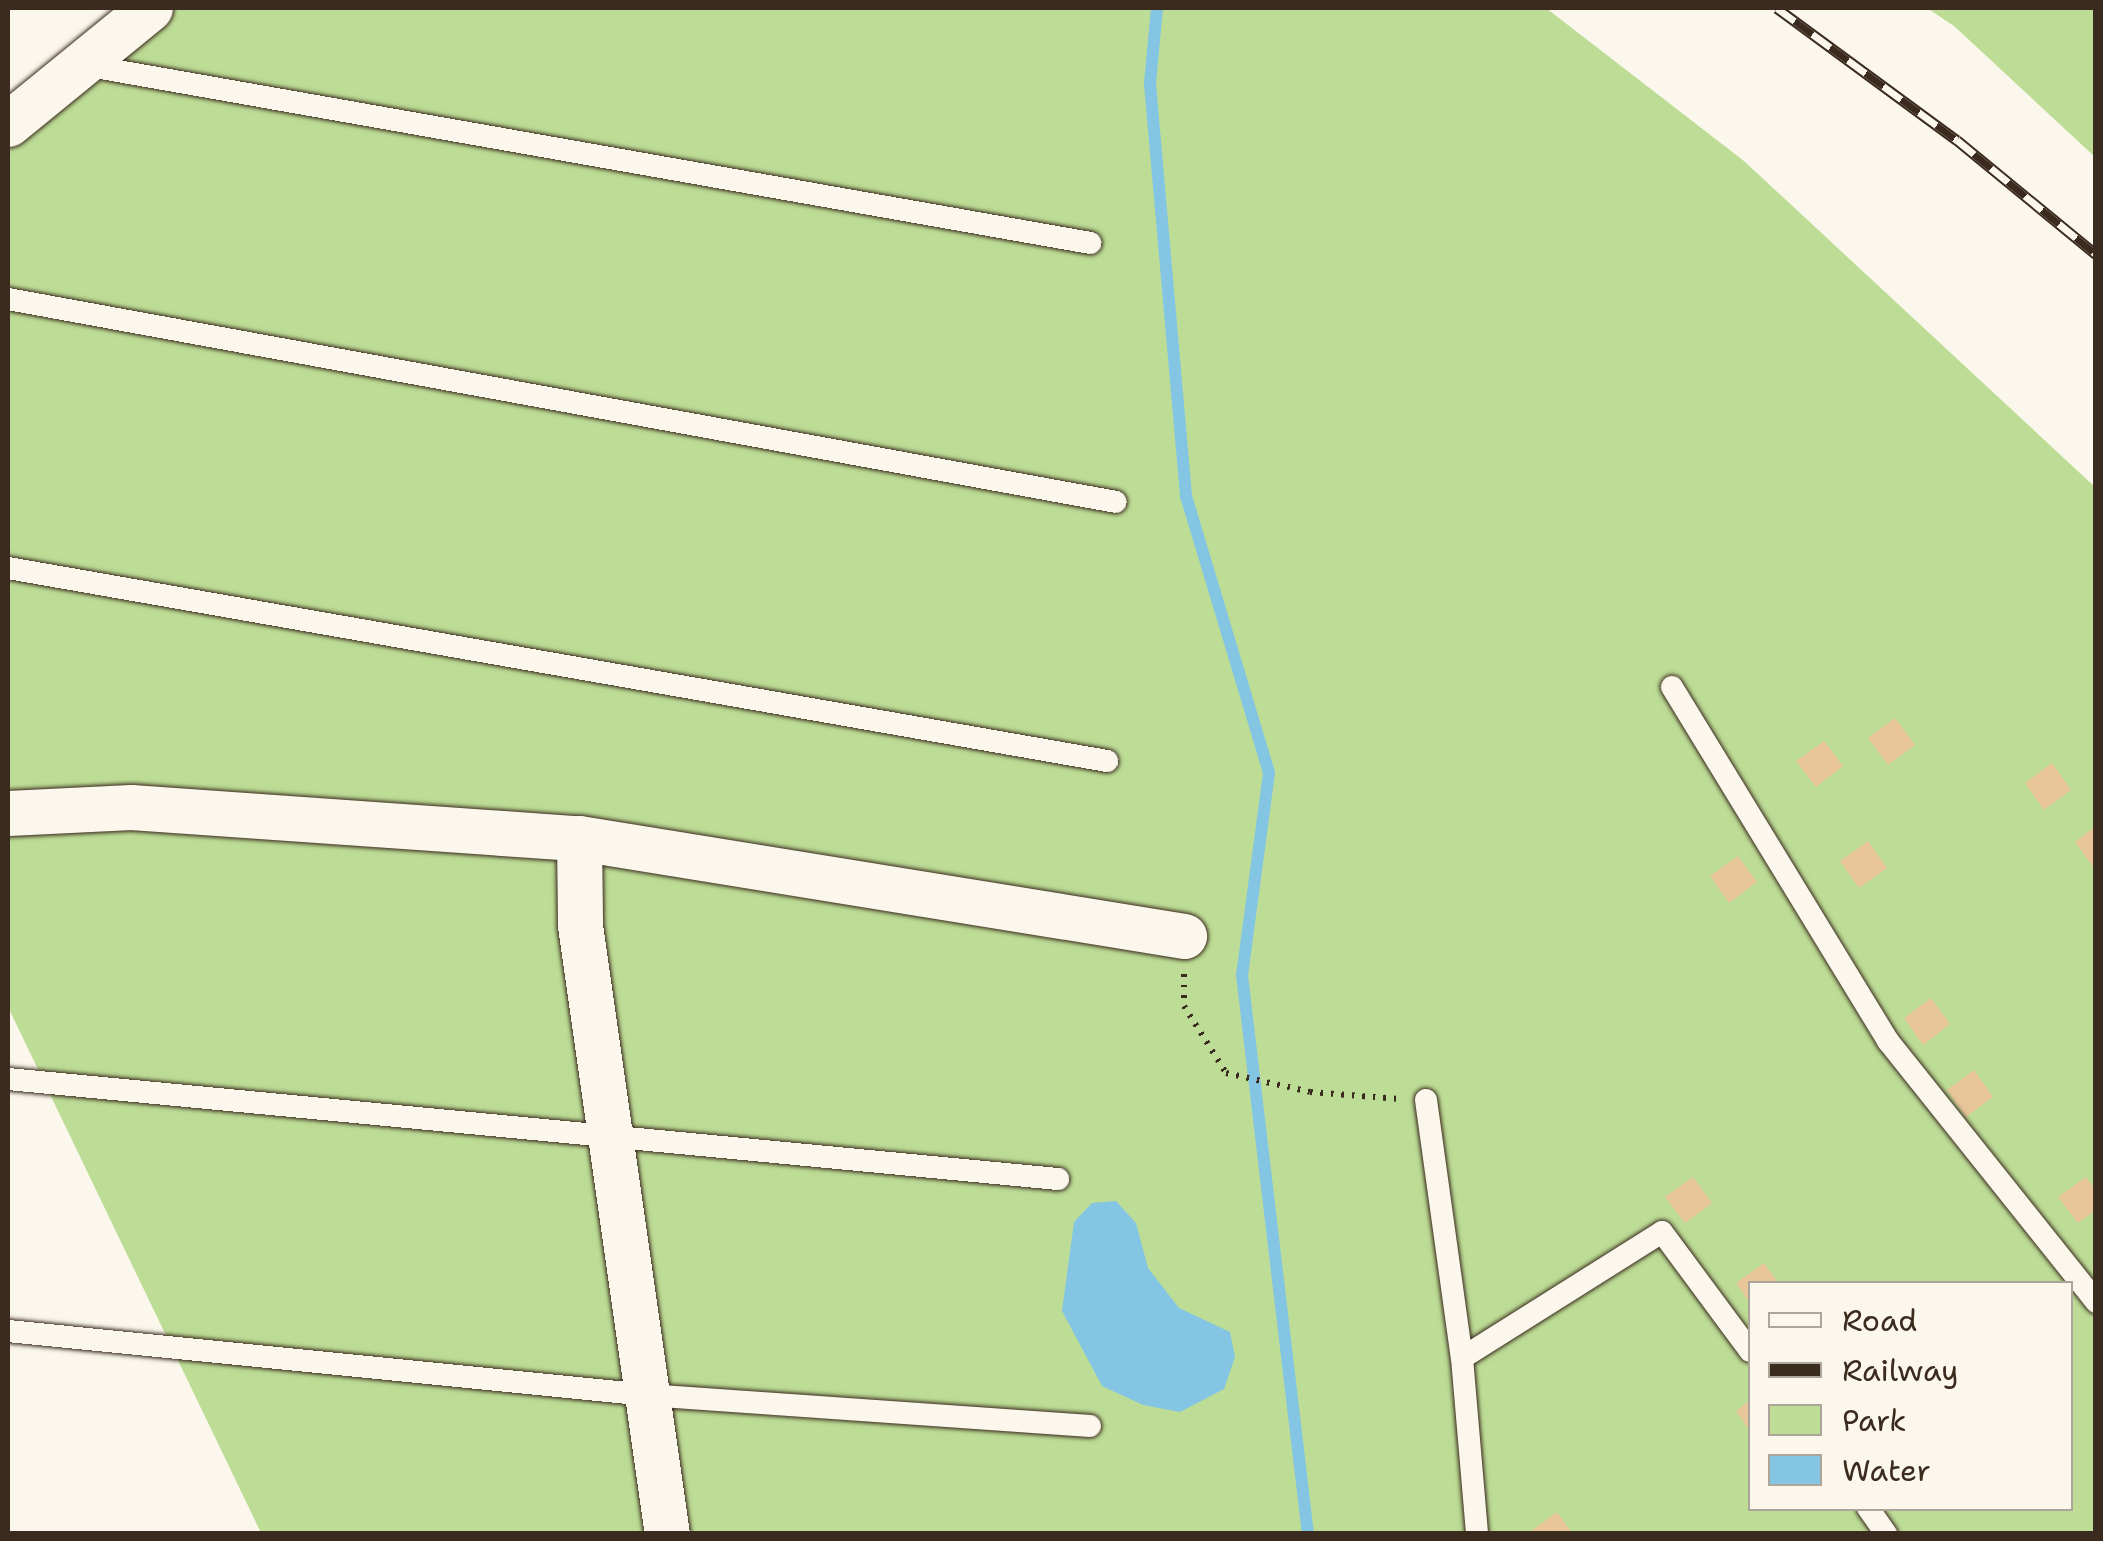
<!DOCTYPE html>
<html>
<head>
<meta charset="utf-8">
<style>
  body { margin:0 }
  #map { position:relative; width:2103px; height:1541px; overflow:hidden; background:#fbf7ec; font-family:"Shantell Sans",sans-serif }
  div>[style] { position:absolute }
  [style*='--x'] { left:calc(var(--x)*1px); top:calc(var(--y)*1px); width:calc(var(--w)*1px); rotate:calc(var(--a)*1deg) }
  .green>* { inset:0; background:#bddd96 }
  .water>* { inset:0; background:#84c5e4 }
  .stream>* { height:12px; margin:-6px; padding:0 6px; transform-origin:6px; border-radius:6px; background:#84c5e4 }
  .building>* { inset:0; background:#e9c69a }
  .path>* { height:6px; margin-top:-3px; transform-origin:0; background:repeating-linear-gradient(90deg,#3b2a1e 0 2.5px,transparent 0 10.5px) }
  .roads { filter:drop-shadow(0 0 2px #3b2a1e) drop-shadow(0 0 2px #3b2a1e) }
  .service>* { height:22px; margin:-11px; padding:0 11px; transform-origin:11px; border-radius:11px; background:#fbf7ec }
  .minor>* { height:45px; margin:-22.5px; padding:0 22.5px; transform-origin:22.5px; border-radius:22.5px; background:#fbf7ec }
  .rail>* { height:11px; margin-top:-5.5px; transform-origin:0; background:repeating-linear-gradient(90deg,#fbf7ec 0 22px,#3b2a1e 0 44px); box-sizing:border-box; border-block:2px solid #3b2a1e }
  span { translate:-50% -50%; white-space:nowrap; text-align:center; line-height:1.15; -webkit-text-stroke:8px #fbf7ec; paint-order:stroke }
  .frame { position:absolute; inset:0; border:10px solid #3b2a1e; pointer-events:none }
  .legend { position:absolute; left:1748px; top:1281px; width:325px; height:230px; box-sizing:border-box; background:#fbf7ec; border:2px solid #aea59a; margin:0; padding:12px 18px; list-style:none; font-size:30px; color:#3b2a1e }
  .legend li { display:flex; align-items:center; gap:20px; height:50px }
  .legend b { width:50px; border:2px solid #aea59a }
</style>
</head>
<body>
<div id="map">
  <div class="green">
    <i style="clip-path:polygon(evenodd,128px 8px,1546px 8px,1744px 161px,2095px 487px,2095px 1533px,261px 1533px,8px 1007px,8px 103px,128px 8px,1750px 1284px,2070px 1284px,2070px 1508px,1750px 1508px,1750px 1284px)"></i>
    <i style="clip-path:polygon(1927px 8px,2095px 8px,2095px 157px,1954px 26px)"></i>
  </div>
  <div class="water">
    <i style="clip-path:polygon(1116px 1201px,1136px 1223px,1148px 1268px,1179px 1308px,1230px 1332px,1235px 1357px,1224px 1389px,1180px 1412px,1143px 1405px,1102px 1386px,1062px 1311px,1074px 1222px,1092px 1203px)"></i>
  </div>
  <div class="stream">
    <i style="--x:1157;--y:8;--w:76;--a:95.3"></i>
    <i style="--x:1150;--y:84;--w:414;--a:85"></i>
    <i style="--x:1186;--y:496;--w:289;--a:73.3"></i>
    <i style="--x:1269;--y:773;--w:204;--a:97.6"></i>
    <i style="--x:1242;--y:975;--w:563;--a:83.27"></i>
  </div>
  <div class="building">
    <i style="clip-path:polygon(1895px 718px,1915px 745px,1888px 765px,1868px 738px)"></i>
    <i style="clip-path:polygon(1824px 741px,1843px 766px,1816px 787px,1796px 761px)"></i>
    <i style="clip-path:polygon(2052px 763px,2071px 790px,2044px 810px,2025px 783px)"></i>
    <i style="clip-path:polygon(2096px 826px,2096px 871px,2075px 842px)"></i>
    <i style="clip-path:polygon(1868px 841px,1887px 868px,1859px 888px,1840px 861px)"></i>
    <i style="clip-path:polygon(1738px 856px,1757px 882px,1729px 903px,1710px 876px)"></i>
    <i style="clip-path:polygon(1931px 998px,1950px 1024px,1923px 1045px,1904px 1018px)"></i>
    <i style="clip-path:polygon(1974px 1070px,1993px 1097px,1966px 1117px,1947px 1090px)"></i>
    <i style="clip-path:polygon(1693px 1177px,1712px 1203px,1685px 1223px,1665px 1197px)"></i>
    <i style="clip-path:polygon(2086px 1177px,2096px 1190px,2096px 1210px,2078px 1223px,2058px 1197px)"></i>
    <i style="clip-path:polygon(1764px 1263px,1779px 1284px,1750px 1284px,1750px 1303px,1736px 1283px)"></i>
    <i style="clip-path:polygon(1750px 1400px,1750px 1431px,1736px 1411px)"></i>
    <i style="clip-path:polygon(1557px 1512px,1573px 1534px,1527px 1534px)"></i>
  </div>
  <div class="path">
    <i style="--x:1184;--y:974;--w:32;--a:90"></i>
    <i style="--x:1184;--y:1006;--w:79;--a:57.9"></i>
    <i style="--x:1226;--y:1073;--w:86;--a:12.7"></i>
    <i style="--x:1310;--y:1092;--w:90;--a:4.4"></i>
  </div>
  <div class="roads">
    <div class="service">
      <i style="--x:84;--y:65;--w:1022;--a:10.03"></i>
      <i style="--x:8;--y:299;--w:1126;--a:10.38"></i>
      <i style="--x:8;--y:568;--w:1116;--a:9.96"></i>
      <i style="--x:1672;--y:687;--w:415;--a:58.6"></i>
      <i style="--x:1888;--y:1041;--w:334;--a:51.4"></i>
      <i style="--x:8;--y:1079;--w:1055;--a:5.44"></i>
      <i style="--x:1426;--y:1100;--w:260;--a:82.1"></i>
      <i style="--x:1462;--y:1358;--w:177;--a:85.1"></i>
      <i style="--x:8;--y:1331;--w:642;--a:5.72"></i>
      <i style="--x:647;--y:1395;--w:444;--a:4"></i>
      <i style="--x:1462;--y:1358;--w:236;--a:-32.2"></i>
      <i style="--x:1662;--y:1232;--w:148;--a:53.5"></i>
      <i style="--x:1868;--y:1508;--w:32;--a:55"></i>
    </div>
    <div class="minor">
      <i style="--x:8;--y:124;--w:183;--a:-39.2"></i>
      <i style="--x:8;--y:813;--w:123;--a:-2.8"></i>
      <i style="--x:131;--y:807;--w:449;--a:4"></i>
      <i style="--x:579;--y:838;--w:613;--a:9.2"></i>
      <i style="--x:579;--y:838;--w:87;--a:89.3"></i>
      <i style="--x:580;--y:925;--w:615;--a:81.87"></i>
    </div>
  </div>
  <div class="rail">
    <i style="--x:1777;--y:8;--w:223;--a:36.3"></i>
    <i style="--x:1957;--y:140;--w:180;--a:39.4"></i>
  </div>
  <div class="frame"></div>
  <ul class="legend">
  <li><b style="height:12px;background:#fbf7ec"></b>Road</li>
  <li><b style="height:12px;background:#3b2a1e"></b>Railway</li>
  <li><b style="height:28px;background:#bddd96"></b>Park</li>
  <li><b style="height:28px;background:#84c5e4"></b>Water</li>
  </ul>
</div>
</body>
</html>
